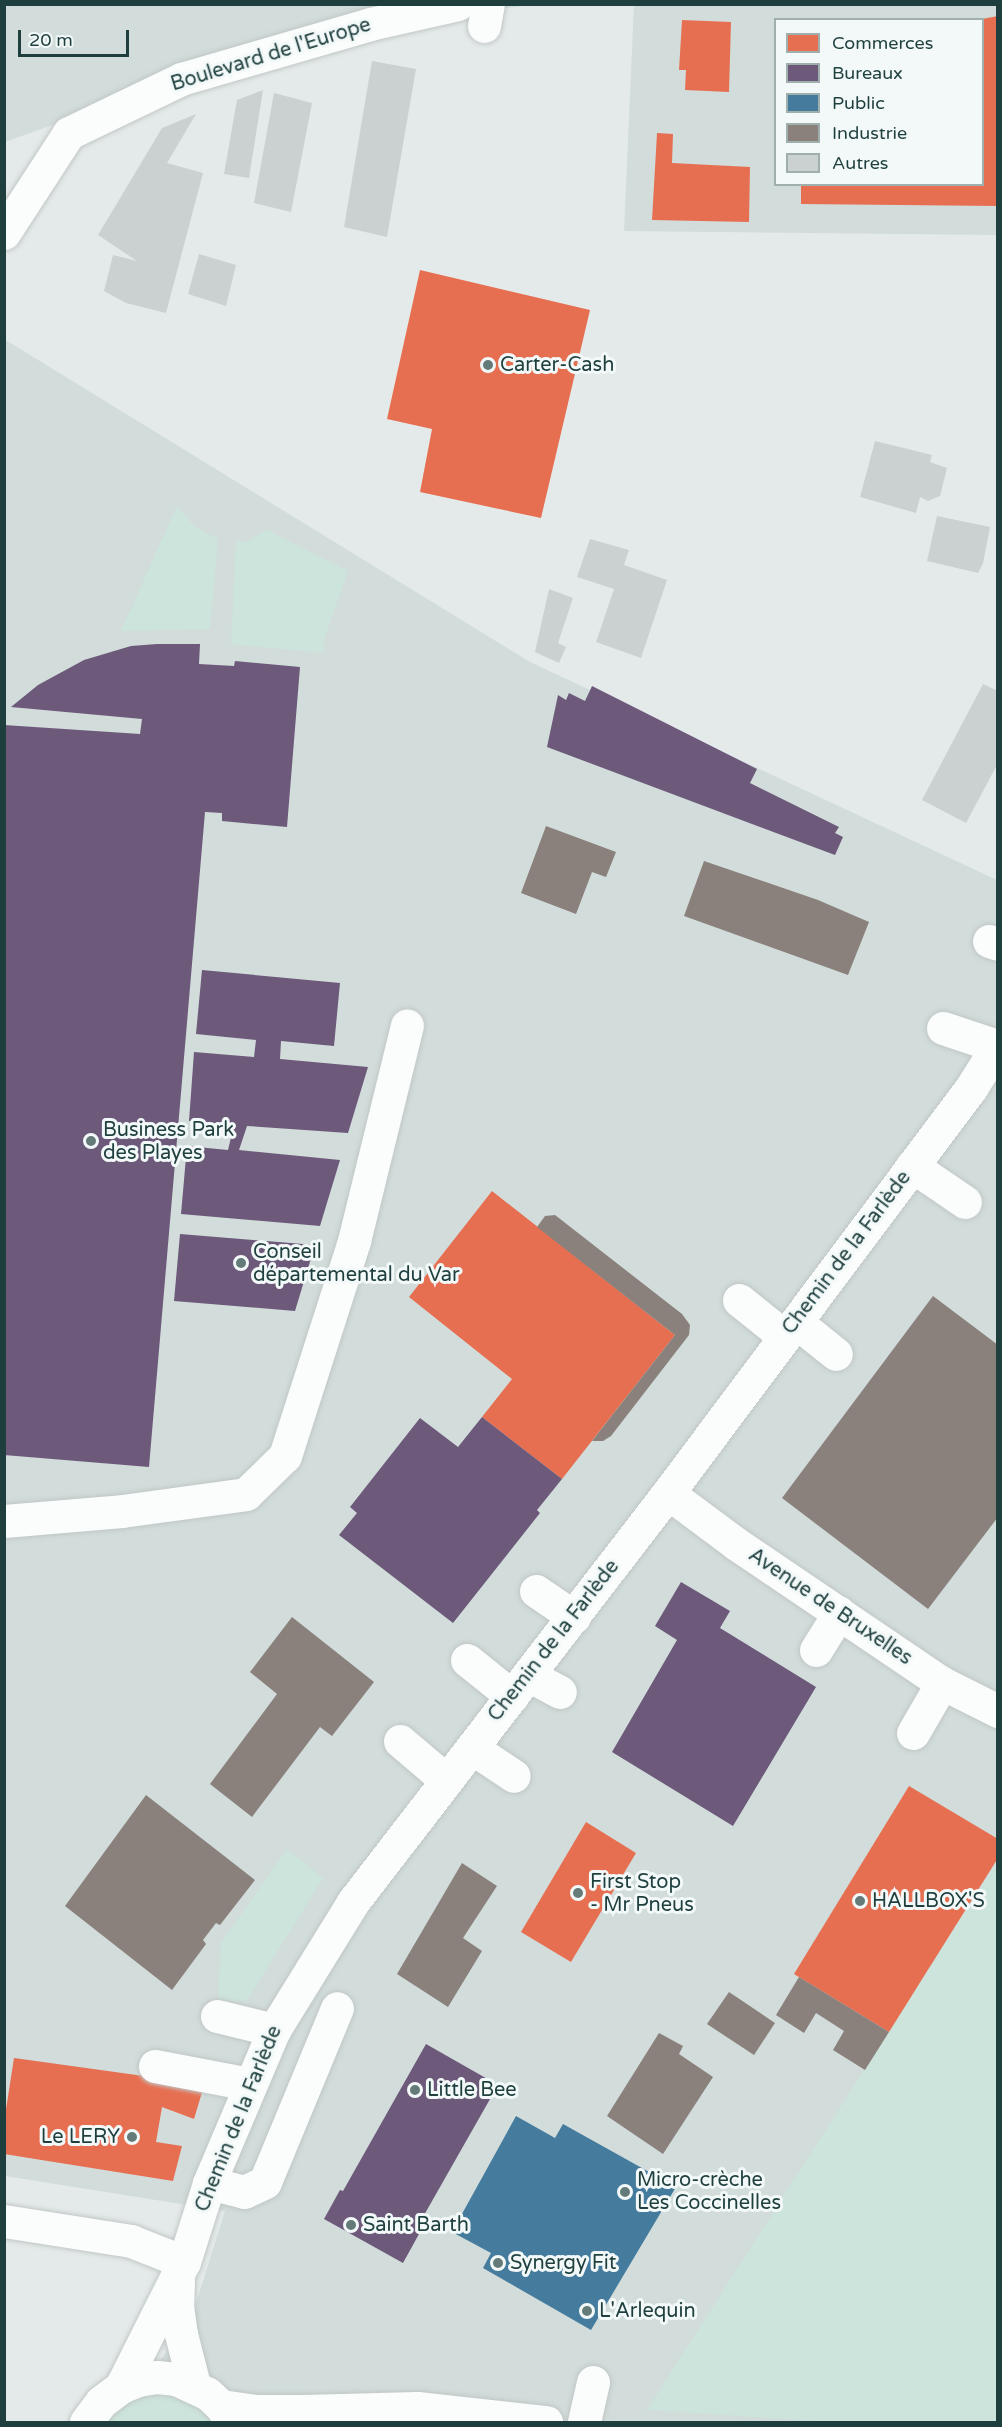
<!DOCTYPE html>
<html>
<head>
<meta charset="utf-8">
<style>
  body { margin:0 }
  #map { position:relative; width:1002px; height:2427px; overflow:hidden; background:#e4eae9; font-family:"Varela Round",sans-serif }
  div>[style] { position:absolute }
  [style*='--x'] { left:calc(var(--x)*1px); top:calc(var(--y)*1px); width:calc(var(--w)*1px); rotate:calc(var(--a)*1deg) }
  .built>* { inset:0; background:#d1dcdb }
  .green>* { inset:0; background:#cce4db }
  .shops>* { inset:0; background:#e76f51 }
  .offices>* { inset:0; background:#6d597a }
  .public>* { inset:0; background:#457b9d }
  .industry>* { inset:0; background:#8a817c }
  .building>* { inset:0; background:#cad1d0 }
  .roads { filter:drop-shadow(0 0 2px #c1c7c6) drop-shadow(0 0 2px #c1c7c6) }
  .minor>* { height:33px; margin:-16.5px; padding:0 16.5px; transform-origin:16.5px; border-radius:16.5px; background:#fbfcfc }
  .dots>* { width:16px; height:16px; translate:-50% -50%; box-sizing:border-box; border:3px solid #f2f9f8; border-radius:50% }
  span { translate:-50% -50%; white-space:nowrap; text-align:center; line-height:1.15; -webkit-text-stroke:6px #f2f9f8; paint-order:stroke }
  .street-label { font-size:20px; color:#1f3f3f }
  .poi-label { font-size:20px; color:#1f3f3f }
  .left { translate:0 -50%; text-align:left }
  .right { translate:-100% -50%; text-align:right }
  .frame { position:absolute; inset:0; border:6px solid #1f3f3f; pointer-events:none }
  .legend { position:absolute; left:774px; top:18px; width:210px; height:168px; box-sizing:border-box; background:#f2f9f8; border:2px solid #9eafae; margin:0; padding:8px 10px; list-style:none; font-size:18px; color:#1f3f3f }
  .legend li { display:flex; align-items:center; gap:12px; height:30px }
  .legend b { width:30px; border:2px solid #9eafae }
  .scale { position:absolute; left:18px; top:30px; width:111px; height:27px; box-sizing:border-box; border:3px solid #1f3f3f; border-top:0; padding-left:8px; font-size:18px; line-height:21px; white-space:nowrap; color:#1f3f3f; -webkit-text-stroke:4px #f2f9f8; paint-order:stroke }
</style>
</head>
<body>
<div id="map">
  <div class="built">
    <i style="clip-path:polygon(8px 4px,531px 5px,313px 31px,5px 142px,4px 14px)"></i>
    <i style="clip-path:polygon(evenodd,634px 5px,997px 5px,997px 235px,624px 231px,634px 5px,776px 20px,982px 20px,982px 184px,776px 184px,776px 20px)"></i>
    <i style="clip-path:polygon(4px 339px,530px 662px,997px 880px,997px 2422px,118px 2422px,193px 2313px,225px 2211px,5px 2176px)"></i>
  </div>
  <div class="green">
    <i style="clip-path:polygon(177px 506px,195px 527px,218px 539px,210px 629px,121px 631px)"></i>
    <i style="clip-path:polygon(267px 530px,348px 571px,324px 640px,323px 653px,231px 644px,236px 541px,246px 542px)"></i>
    <i style="clip-path:polygon(287px 1849px,323px 1878px,246px 2002px,218px 2000px,221px 1943px)"></i>
    <i style="clip-path:polygon(997px 1862px,997px 2422px,833px 2422px,647px 2410px)"></i>
    <i style="clip-path:polygon(138px 2380px,231px 2422px,87px 2422px)"></i>
  </div>
  <div class="shops">
    <i style="clip-path:polygon(998px 16px,998px 206px,801px 204px,801px 184px,982px 184px,982px 19px)"></i>
    <i style="clip-path:polygon(682px 20px,731px 22px,729px 92px,685px 90px,686px 70px,679px 70px)"></i>
    <i style="clip-path:polygon(657px 133px,673px 134px,672px 163px,750px 167px,749px 222px,652px 220px)"></i>
    <i style="clip-path:polygon(420px 270px,590px 310px,541px 518px,420px 492px,432px 429px,387px 419px)"></i>
    <i style="clip-path:polygon(492px 1191px,675px 1335px,562px 1479px,482px 1417px,512px 1379px,409px 1297px)"></i>
    <i style="clip-path:polygon(909px 1786px,998px 1839px,998px 1858px,889px 2032px,794px 1974px)"></i>
    <i style="clip-path:polygon(586px 1822px,636px 1853px,571px 1962px,521px 1932px)"></i>
    <i style="clip-path:polygon(14px 2058px,151px 2077px,203px 2089px,194px 2119px,162px 2107px,156px 2142px,182px 2146px,173px 2181px,4px 2154px,4px 2122px)"></i>
  </div>
  <div class="offices">
    <i style="clip-path:polygon(157px 644px,200px 644px,199px 664px,234px 666px,235px 661px,300px 667px,287px 827px,222px 821px,222px 813px,205px 812px,149px 1467px,4px 1455px,4px 725px,140px 734px,142px 719px,11px 707px,38px 685px,84px 660px,131px 646px)"></i>
    <i style="clip-path:polygon(592px 686px,757px 769px,750px 783px,839px 827px,835px 833px,843px 837px,835px 855px,547px 747px,558px 695px,566px 700px,569px 693px,585px 701px)"></i>
    <i style="clip-path:polygon(202px 970px,340px 983px,334px 1046px,281px 1041px,280px 1059px,368px 1067px,348px 1133px,247px 1126px,239px 1150px,340px 1160px,320px 1226px,181px 1214px,187px 1146px,228px 1150px,234px 1125px,189px 1121px,194px 1052px,254px 1057px,256px 1040px,196px 1034px)"></i>
    <i style="clip-path:polygon(180px 1234px,315px 1245px,295px 1311px,174px 1301px)"></i>
    <i style="clip-path:polygon(482px 1417px,562px 1479px,537px 1510px,540px 1513px,453px 1623px,339px 1535px,357px 1513px,350px 1507px,420px 1418px,458px 1447px)"></i>
    <i style="clip-path:polygon(681px 1582px,730px 1611px,720px 1628px,816px 1687px,733px 1826px,612px 1752px,677px 1640px,655px 1626px)"></i>
    <i style="clip-path:polygon(426px 2044px,498px 2085px,415px 2231px,419px 2234px,403px 2263px,324px 2219px,340px 2190px,343px 2191px)"></i>
  </div>
  <div class="public">
    <i style="clip-path:polygon(516px 2116px,555px 2138px,563px 2124px,676px 2187px,591px 2330px,483px 2268px,491px 2253px,452px 2232px)"></i>
  </div>
  <div class="industry">
    <i style="clip-path:polygon(546px 826px,616px 852px,606px 877px,592px 872px,576px 914px,521px 893px)"></i>
    <i style="clip-path:polygon(704px 861px,818px 900px,869px 922px,848px 975px,684px 916px)"></i>
    <i style="clip-path:polygon(555px 1215px,682px 1314px,690px 1325px,689px 1335px,611px 1436px,603px 1441px,592px 1441px,675px 1335px,537px 1227px,545px 1216px)"></i>
    <i style="clip-path:polygon(933px 1296px,998px 1345px,998px 1517px,928px 1609px,782px 1498px)"></i>
    <i style="clip-path:polygon(292px 1617px,374px 1682px,332px 1736px,320px 1727px,252px 1817px,210px 1784px,277px 1694px,250px 1672px)"></i>
    <i style="clip-path:polygon(146px 1795px,255px 1880px,220px 1925px,216px 1923px,203px 1940px,206px 1944px,172px 1990px,65px 1906px)"></i>
    <i style="clip-path:polygon(462px 1863px,497px 1886px,463px 1938px,482px 1951px,448px 2007px,397px 1974px)"></i>
    <i style="clip-path:polygon(799px 1977px,889px 2032px,865px 2070px,833px 2050px,844px 2031px,816px 2013px,804px 2033px,776px 2015px)"></i>
    <i style="clip-path:polygon(729px 1992px,775px 2023px,754px 2055px,707px 2024px)"></i>
    <i style="clip-path:polygon(659px 2033px,683px 2046px,679px 2054px,713px 2077px,663px 2154px,607px 2116px)"></i>
  </div>
  <div class="building">
    <i style="clip-path:polygon(372px 61px,416px 69px,387px 237px,344px 227px)"></i>
    <i style="clip-path:polygon(263px 90px,249px 178px,224px 174px,237px 100px)"></i>
    <i style="clip-path:polygon(274px 93px,312px 103px,291px 212px,254px 203px)"></i>
    <i style="clip-path:polygon(196px 114px,167px 163px,203px 173px,166px 313px,126px 303px,104px 291px,113px 255px,137px 261px,98px 235px,162px 128px)"></i>
    <i style="clip-path:polygon(199px 254px,236px 265px,226px 306px,188px 294px)"></i>
    <i style="clip-path:polygon(875px 441px,932px 455px,930px 462px,947px 468px,940px 496px,928px 501px,920px 497px,916px 513px,860px 497px)"></i>
    <i style="clip-path:polygon(937px 516px,990px 527px,983px 563px,978px 573px,927px 561px)"></i>
    <i style="clip-path:polygon(590px 539px,629px 550px,624px 565px,667px 580px,641px 658px,596px 642px,614px 589px,577px 577px)"></i>
    <i style="clip-path:polygon(549px 589px,573px 598px,558px 643px,566px 647px,559px 663px,535px 652px)"></i>
    <i style="clip-path:polygon(983px 684px,998px 691px,998px 763px,966px 823px,922px 800px)"></i>
  </div>
  <div class="roads">
    <div class="minor">
      <i style="--x:484;--y:26;--w:22;--a:-80"></i>
      <i style="--x:4;--y:233;--w:119;--a:-57"></i>
      <i style="--x:69;--y:133;--w:124;--a:-25.7"></i>
      <i style="--x:181;--y:79;--w:197;--a:-16.2"></i>
      <i style="--x:370;--y:24;--w:90;--a:-12.8"></i>
      <i style="--x:989;--y:941;--w:9;--a:18"></i>
      <i style="--x:943;--y:1028;--w:57;--a:18.4"></i>
      <i style="--x:912;--y:1166;--w:64;--a:34.2"></i>
      <i style="--x:739;--y:1300;--w:58;--a:38.7"></i>
      <i style="--x:796;--y:1322;--w:51;--a:38.7"></i>
      <i style="--x:668;--y:1493;--w:84;--a:36.7"></i>
      <i style="--x:735;--y:1543;--w:250;--a:34.1"></i>
      <i style="--x:942;--y:1683;--w:63;--a:26.6"></i>
      <i style="--x:4;--y:1521;--w:118;--a:-4.8"></i>
      <i style="--x:122;--y:1511;--w:125;--a:-7.8"></i>
      <i style="--x:246;--y:1494;--w:54;--a:-44.3"></i>
      <i style="--x:285;--y:1456;--w:226;--a:-72.2"></i>
      <i style="--x:354;--y:1241;--w:222;--a:-76.2"></i>
      <i style="--x:536;--y:1591;--w:46;--a:34.4"></i>
      <i style="--x:816;--y:1650;--w:44;--a:-58.1"></i>
      <i style="--x:467;--y:1660;--w:58;--a:38.7"></i>
      <i style="--x:528;--y:1675;--w:36;--a:28"></i>
      <i style="--x:913;--y:1733;--w:58;--a:-59.9"></i>
      <i style="--x:400;--y:1741;--w:60;--a:40.3"></i>
      <i style="--x:472;--y:1748;--w:50;--a:33.7"></i>
      <i style="--x:217;--y:2016;--w:59;--a:13.8"></i>
      <i style="--x:155;--y:2066;--w:96;--a:10.8"></i>
      <i style="--x:209;--y:2183;--w:36;--a:14"></i>
      <i style="--x:244;--y:2192;--w:23;--a:-25"></i>
      <i style="--x:265;--y:2182;--w:188;--a:-67.5"></i>
      <i style="--x:4;--y:2221;--w:129;--a:8.9"></i>
      <i style="--x:131;--y:2241;--w:57;--a:21.6"></i>
      <i style="--x:178;--y:2281;--w:25;--a:92"></i>
      <i style="--x:177;--y:2306;--w:28;--a:82"></i>
      <i style="--x:181;--y:2334;--w:53;--a:75.7"></i>
      <i style="--x:121;--y:2387;--w:140;--a:-63.3"></i>
      <i style="--x:184;--y:2262;--w:83;--a:-72.4"></i>
      <i style="--x:209;--y:2183;--w:166;--a:-67"></i>
      <i style="--x:274;--y:2030;--w:150;--a:-58.3"></i>
      <i style="--x:353;--y:1902;--w:516;--a:-52.4"></i>
      <i style="--x:668;--y:1493;--w:506;--a:-53.2"></i>
      <i style="--x:971;--y:1088;--w:51;--a:-57.9"></i>
      <i style="--x:221;--y:2406;--w:34;--a:8"></i>
      <i style="--x:255;--y:2411;--w:47;--a:0"></i>
      <i style="--x:302;--y:2411;--w:115;--a:-1.5"></i>
      <i style="--x:417;--y:2408;--w:130;--a:6.2"></i>
      <i style="--x:86;--y:2422;--w:25;--a:-53"></i>
      <i style="--x:101;--y:2402;--w:25;--a:-37"></i>
      <i style="--x:121;--y:2387;--w:18;--a:-22"></i>
      <i style="--x:138;--y:2380;--w:19;--a:-9"></i>
      <i style="--x:157;--y:2377;--w:19;--a:6"></i>
      <i style="--x:176;--y:2379;--w:35;--a:25"></i>
      <i style="--x:208;--y:2394;--w:18;--a:43"></i>
      <i style="--x:221;--y:2406;--w:19;--a:58"></i>
      <i style="--x:584;--y:2422;--w:41;--a:-77.3"></i>
    </div>
  </div>
  <div class="dots">
    <i style="left:488px;top:365px;background:#647b7a"></i>
    <i style="left:91px;top:1141px;background:#647b7a"></i>
    <i style="left:241px;top:1263px;background:#647b7a"></i>
    <i style="left:578px;top:1893px;background:#647b7a"></i>
    <i style="left:860px;top:1901px;background:#647b7a"></i>
    <i style="left:415px;top:2090px;background:#647b7a"></i>
    <i style="left:132px;top:2137px;background:#647b7a"></i>
    <i style="left:625px;top:2192px;background:#647b7a"></i>
    <i style="left:351px;top:2225px;background:#647b7a"></i>
    <i style="left:498px;top:2263px;background:#647b7a"></i>
    <i style="left:587px;top:2311px;background:#647b7a"></i>
  </div>
  <div class="street-label">
    <span style="left:271px;top:55px;rotate:-17deg">Boulevard de l'Europe</span>
    <span style="left:847px;top:1253px;rotate:-53deg">Chemin de la Farlède</span>
    <span style="left:830px;top:1607px;rotate:34deg">Avenue de Bruxelles</span>
    <span style="left:554px;top:1641px;rotate:-52deg">Chemin de la Farlède</span>
    <span style="left:239px;top:2119px;rotate:-68deg">Chemin de la Farlède</span>
  </div>
  <div class="poi-label">
    <span class="left" style="left:500px;top:365px">Carter-Cash</span>
    <span class="left" style="left:103px;top:1142px">Business Park<br>des Playes</span>
    <span class="left" style="left:253px;top:1264px">Conseil<br>départemental du Var</span>
    <span class="left" style="left:590px;top:1894px">First Stop<br>- Mr Pneus</span>
    <span class="left" style="left:872px;top:1901px">HALLBOX'S</span>
    <span class="left" style="left:427px;top:2090px">Little Bee</span>
    <span class="right" style="left:120px;top:2137px">Le LERY</span>
    <span class="left" style="left:637px;top:2192px">Micro-crèche<br>Les Coccinelles</span>
    <span class="left" style="left:363px;top:2225px">Saint Barth</span>
    <span class="left" style="left:510px;top:2263px">Synergy Fit</span>
    <span class="left" style="left:599px;top:2311px">L'Arlequin</span>
  </div>
  <div class="frame"></div>
  <ul class="legend">
  <li><b style="height:16px;background:#e76f51"></b>Commerces</li>
  <li><b style="height:16px;background:#6d597a"></b>Bureaux</li>
  <li><b style="height:16px;background:#457b9d"></b>Public</li>
  <li><b style="height:16px;background:#8a817c"></b>Industrie</li>
  <li><b style="height:16px;background:#cad1d0"></b>Autres</li>
  </ul>
  <div class="scale">20 m</div>
</div>
</body>
</html>
